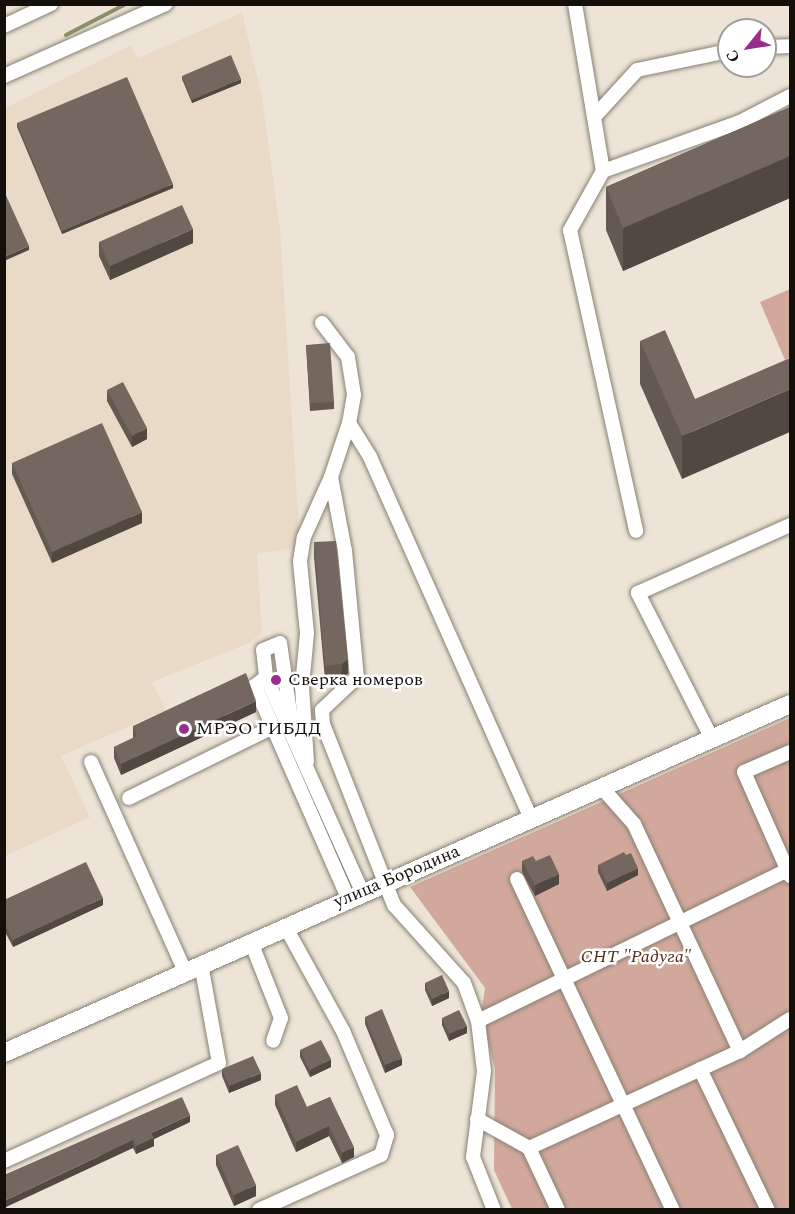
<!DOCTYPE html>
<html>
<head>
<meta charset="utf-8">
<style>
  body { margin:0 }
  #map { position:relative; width:795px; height:1214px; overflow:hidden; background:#ede4d7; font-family:Spectral,serif }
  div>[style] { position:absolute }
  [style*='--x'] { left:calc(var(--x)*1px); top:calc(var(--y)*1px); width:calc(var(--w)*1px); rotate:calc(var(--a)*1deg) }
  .built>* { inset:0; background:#e8dac6 }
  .green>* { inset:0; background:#d2a89d }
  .stream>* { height:4px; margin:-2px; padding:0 2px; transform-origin:2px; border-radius:2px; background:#87906b }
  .roads { filter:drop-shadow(0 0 2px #888073) drop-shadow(0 0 2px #888073) }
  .minor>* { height:14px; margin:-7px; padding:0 7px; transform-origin:7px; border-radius:7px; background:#fff }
  .major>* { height:18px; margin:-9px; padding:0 9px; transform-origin:9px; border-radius:9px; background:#fff }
  .wall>* { inset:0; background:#645952 }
  .shaded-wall>* { inset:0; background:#514842 }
  .building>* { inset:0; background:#74675f }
  .dots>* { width:16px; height:16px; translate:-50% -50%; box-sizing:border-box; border:3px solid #fff; border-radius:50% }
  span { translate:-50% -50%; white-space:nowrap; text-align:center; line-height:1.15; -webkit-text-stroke:5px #fff; paint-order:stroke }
  .poi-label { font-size:18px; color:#13100c }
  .left { translate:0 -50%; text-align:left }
  .street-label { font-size:18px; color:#13100c }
  .park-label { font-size:18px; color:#5c2516; font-style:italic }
  .frame { position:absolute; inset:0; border:6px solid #13100c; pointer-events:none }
  .north { position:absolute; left:717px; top:18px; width:60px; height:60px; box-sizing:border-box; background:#fff; border:2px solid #a19f9e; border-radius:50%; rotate:240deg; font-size:16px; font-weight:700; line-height:24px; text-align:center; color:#13100c }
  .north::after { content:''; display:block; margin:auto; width:21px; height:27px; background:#992c8c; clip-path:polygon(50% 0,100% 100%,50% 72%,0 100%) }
</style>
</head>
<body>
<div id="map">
  <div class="built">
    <i style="clip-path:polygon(242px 13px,262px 97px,280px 230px,300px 548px,257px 553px,262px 633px,249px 643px,152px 682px,166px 710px,61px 756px,90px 817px,5px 856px,5px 108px,131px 45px,138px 58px)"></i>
  </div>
  <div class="green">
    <i style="clip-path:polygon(790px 289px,790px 357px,785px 360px,760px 302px)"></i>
    <i style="clip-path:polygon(790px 718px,790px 1209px,512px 1209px,494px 1170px,495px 1069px,481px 1014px,485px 988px,410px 887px)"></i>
  </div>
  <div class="stream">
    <i style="--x:66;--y:35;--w:68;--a:-27.3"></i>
  </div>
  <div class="roads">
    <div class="minor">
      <i style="--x:575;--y:4;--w:169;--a:80.5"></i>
      <i style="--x:603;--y:171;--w:68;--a:119.2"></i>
      <i style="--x:570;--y:230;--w:308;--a:77.6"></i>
      <i style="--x:4;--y:26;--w:52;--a:-25.1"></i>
      <i style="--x:765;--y:47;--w:25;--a:-2"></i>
      <i style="--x:4;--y:76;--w:177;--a:-24"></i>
      <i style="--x:595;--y:116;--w:62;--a:-47.6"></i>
      <i style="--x:637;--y:70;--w:94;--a:-11.7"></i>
      <i style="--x:603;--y:171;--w:145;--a:-19.7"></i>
      <i style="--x:740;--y:122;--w:56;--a:-27.5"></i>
      <i style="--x:322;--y:323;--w:43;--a:52.6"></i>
      <i style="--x:348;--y:357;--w:38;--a:81"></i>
      <i style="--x:354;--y:395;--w:28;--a:100"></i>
      <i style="--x:349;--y:423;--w:40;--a:58"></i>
      <i style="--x:370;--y:457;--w:396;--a:66"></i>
      <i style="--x:331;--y:477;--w:57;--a:-71.6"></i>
      <i style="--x:266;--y:677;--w:27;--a:-96"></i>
      <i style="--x:263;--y:650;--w:18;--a:-22"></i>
      <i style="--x:280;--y:643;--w:77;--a:81.8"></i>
      <i style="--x:712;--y:739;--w:164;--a:-116.9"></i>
      <i style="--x:638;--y:593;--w:167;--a:-24.1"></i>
      <i style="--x:790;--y:752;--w:50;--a:156.5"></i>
      <i style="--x:744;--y:772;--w:114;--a:66.1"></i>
      <i style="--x:91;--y:762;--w:229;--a:65.8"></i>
      <i style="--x:307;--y:762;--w:75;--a:-93.8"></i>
      <i style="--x:302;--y:687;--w:54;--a:-84.7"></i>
      <i style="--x:307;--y:633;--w:72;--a:-95.6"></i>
      <i style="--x:300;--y:561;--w:24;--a:-81"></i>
      <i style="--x:304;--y:537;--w:66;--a:-65.8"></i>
      <i style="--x:331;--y:477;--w:75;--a:79.3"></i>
      <i style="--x:345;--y:551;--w:127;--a:84.6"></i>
      <i style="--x:357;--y:677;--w:48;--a:136.7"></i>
      <i style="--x:322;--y:710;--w:14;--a:86"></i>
      <i style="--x:323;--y:724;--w:194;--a:68.6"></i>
      <i style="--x:394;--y:905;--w:105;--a:48.1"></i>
      <i style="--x:464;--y:983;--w:40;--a:69.8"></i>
      <i style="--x:478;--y:1021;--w:50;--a:83.2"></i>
      <i style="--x:484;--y:1071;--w:87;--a:97.3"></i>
      <i style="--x:473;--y:1157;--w:57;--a:68.4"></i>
      <i style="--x:603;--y:789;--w:47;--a:48.5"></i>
      <i style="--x:634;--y:824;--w:251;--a:65"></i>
      <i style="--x:129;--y:798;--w:161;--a:-26.2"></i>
      <i style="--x:517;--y:879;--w:366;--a:64.8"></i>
      <i style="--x:348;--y:898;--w:232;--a:-113.7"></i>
      <i style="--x:255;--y:686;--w:14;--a:-39"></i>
      <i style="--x:266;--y:677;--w:235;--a:65.9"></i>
      <i style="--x:251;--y:942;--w:82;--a:68.5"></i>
      <i style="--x:281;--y:1018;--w:24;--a:109"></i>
      <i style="--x:478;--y:1021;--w:347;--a:-26"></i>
      <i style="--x:700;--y:1069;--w:157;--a:64.3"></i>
      <i style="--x:477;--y:1119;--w:60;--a:29.1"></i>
      <i style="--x:529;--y:1148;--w:68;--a:64.9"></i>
      <i style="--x:529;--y:1148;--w:232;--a:-24.7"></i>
      <i style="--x:740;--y:1051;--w:59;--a:-32.6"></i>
      <i style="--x:4;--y:1161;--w:236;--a:-24.5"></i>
      <i style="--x:219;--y:1063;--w:101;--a:-100.3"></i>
      <i style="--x:259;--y:1210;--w:134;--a:-24.3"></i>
      <i style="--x:381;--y:1155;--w:21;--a:-73"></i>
      <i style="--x:387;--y:1135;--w:113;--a:-112.9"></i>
      <i style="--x:343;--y:1031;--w:120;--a:-118.9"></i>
    </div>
    <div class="major">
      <i style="--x:4;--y:1053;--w:860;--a:-23.94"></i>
    </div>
  </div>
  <div class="wall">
    <i style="clip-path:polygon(182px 76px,241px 83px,192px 103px,182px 79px)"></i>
    <i style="clip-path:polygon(790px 107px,790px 198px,623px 271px,606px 230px,606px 187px)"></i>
    <i style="clip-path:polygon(17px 123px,173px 188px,62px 234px,17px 127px)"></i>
    <i style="clip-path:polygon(99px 242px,193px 243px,110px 280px,99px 256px)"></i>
    <i style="clip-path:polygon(640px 341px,695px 399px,682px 479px,640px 384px)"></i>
    <i style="clip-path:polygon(306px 345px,334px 402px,334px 409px,310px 411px)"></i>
    <i style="clip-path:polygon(107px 390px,147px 439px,132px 447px,107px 401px)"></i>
    <i style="clip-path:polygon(12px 463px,142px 523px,52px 563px,12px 474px)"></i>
    <i style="clip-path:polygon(314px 542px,348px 673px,342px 679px,325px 680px,314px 557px)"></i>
    <i style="clip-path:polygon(256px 712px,121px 775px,114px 758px,114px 747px,133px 738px,133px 726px)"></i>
    <i style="clip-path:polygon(522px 861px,536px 861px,559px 884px,535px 896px,522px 872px)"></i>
    <i style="clip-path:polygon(598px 865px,638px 875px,607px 891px,598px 872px)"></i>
    <i style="clip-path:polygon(4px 900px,103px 905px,13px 947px,4px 930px)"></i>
    <i style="clip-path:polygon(425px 983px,449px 998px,432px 1006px,425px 990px)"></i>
    <i style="clip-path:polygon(365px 1017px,402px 1065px,385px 1073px,365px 1024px)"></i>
    <i style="clip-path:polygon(442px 1018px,467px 1033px,449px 1041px,442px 1025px)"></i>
    <i style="clip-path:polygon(300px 1050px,331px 1067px,310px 1077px,300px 1057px)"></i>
    <i style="clip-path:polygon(222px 1069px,261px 1080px,229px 1093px,222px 1076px)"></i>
    <i style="clip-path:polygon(275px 1095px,307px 1107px,330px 1097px,354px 1157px,342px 1163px,329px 1136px,296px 1152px,275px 1105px)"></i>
    <i style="clip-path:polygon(190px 1122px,154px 1139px,154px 1146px,136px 1154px,133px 1148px,4px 1175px)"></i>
    <i style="clip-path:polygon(216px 1155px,256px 1196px,234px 1206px,216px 1165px)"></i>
  </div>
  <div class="shaded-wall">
    <i style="clip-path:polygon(241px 79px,241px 83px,192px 103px,192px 100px)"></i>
    <i style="clip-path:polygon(790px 156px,790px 198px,623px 271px,623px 228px)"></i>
    <i style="clip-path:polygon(173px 184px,173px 188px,62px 234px,62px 231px)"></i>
    <i style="clip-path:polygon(193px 229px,193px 243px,110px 280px,110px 266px)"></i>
    <i style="clip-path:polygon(29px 246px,29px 250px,4px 261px,4px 257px)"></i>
    <i style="clip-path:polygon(790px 389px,790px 432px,682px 479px,682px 436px)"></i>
    <i style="clip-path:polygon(147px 428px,147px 439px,132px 447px,132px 436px)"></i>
    <i style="clip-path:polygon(142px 512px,142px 523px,52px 563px,52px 552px)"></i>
    <i style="clip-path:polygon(348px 659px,348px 673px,342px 679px,342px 664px)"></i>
    <i style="clip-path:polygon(256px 701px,256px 712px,121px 775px,121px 764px)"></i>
    <i style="clip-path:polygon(638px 868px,638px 875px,607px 891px,607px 883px)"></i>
    <i style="clip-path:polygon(559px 874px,559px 884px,535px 896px,535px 885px)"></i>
    <i style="clip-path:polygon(103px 898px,103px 905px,13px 947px,13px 940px)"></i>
    <i style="clip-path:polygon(449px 991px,449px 998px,432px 1006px,432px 999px)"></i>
    <i style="clip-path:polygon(467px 1026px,467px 1033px,449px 1041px,449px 1034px)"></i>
    <i style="clip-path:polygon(402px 1058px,402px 1065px,385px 1073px,385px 1065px)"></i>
    <i style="clip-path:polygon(331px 1059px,331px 1067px,310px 1077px,310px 1070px)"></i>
    <i style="clip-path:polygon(261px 1073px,261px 1080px,229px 1093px,229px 1086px)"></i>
    <i style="clip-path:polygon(190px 1115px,190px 1122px,154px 1139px,154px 1146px,136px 1154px,136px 1146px,151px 1133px)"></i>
    <i style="clip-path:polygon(329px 1126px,329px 1136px,296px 1152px,296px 1142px)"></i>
    <i style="clip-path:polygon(133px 1140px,133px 1148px,4px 1208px,4px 1201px)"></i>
    <i style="clip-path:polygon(354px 1147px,354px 1157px,342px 1163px,342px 1153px)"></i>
    <i style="clip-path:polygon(256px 1185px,256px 1196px,234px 1206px,234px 1195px)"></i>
  </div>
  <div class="building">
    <i style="clip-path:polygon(231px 55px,241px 79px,192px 100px,182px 76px)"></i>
    <i style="clip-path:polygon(127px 77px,173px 184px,62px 231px,17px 123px)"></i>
    <i style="clip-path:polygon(790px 107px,790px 156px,623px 228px,606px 187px)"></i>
    <i style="clip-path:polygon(4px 191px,29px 246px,4px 257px)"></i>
    <i style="clip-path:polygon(182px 205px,193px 229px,110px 266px,99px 242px)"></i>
    <i style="clip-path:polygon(665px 330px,695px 399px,790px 358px,790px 389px,682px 436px,640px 341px)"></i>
    <i style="clip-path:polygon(330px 343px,334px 402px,310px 403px,306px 345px)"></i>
    <i style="clip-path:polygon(123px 382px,147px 428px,132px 436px,107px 390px)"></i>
    <i style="clip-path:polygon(102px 423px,142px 512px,52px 552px,12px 463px)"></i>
    <i style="clip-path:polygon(336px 541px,348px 659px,342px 664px,325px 666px,314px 542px)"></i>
    <i style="clip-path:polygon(246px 673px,256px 701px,121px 764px,114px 747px,137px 736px,133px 726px)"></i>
    <i style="clip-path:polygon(624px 852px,626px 855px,631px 853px,638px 868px,607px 883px,598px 865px)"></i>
    <i style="clip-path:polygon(550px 855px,559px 874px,535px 885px,522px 861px,533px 856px,536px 861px)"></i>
    <i style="clip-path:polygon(86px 862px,103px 898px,13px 940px,4px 922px,4px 900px)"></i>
    <i style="clip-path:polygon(442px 975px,449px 991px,432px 999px,425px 983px)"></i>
    <i style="clip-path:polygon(382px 1009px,402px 1058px,385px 1065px,365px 1017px)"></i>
    <i style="clip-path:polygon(459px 1010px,467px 1026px,449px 1034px,442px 1018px)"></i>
    <i style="clip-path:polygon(321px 1040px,331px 1059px,310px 1070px,300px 1050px)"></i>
    <i style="clip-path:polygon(253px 1056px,261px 1073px,229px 1086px,222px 1069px)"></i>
    <i style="clip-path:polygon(297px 1085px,307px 1107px,330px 1097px,354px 1147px,342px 1153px,329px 1126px,296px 1142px,275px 1095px)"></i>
    <i style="clip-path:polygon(182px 1097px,190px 1115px,151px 1133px,154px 1138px,136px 1146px,133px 1140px,4px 1201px,4px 1175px)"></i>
    <i style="clip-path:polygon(238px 1145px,256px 1185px,234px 1195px,216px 1155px)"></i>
  </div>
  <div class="dots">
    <i style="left:276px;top:680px;background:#992c8c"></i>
    <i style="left:184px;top:729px;background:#992c8c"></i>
  </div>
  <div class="poi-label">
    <span class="left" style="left:288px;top:680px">Сверка номеров</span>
    <span class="left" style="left:196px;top:729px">МРЭО ГИБДД</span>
  </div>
  <div class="street-label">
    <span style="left:397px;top:877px;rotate:-23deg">улица Бородина</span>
  </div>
  <div class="park-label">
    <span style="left:636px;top:957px">СНТ "Радуга"</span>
  </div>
  <div class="frame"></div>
  <div class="north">С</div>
</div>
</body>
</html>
